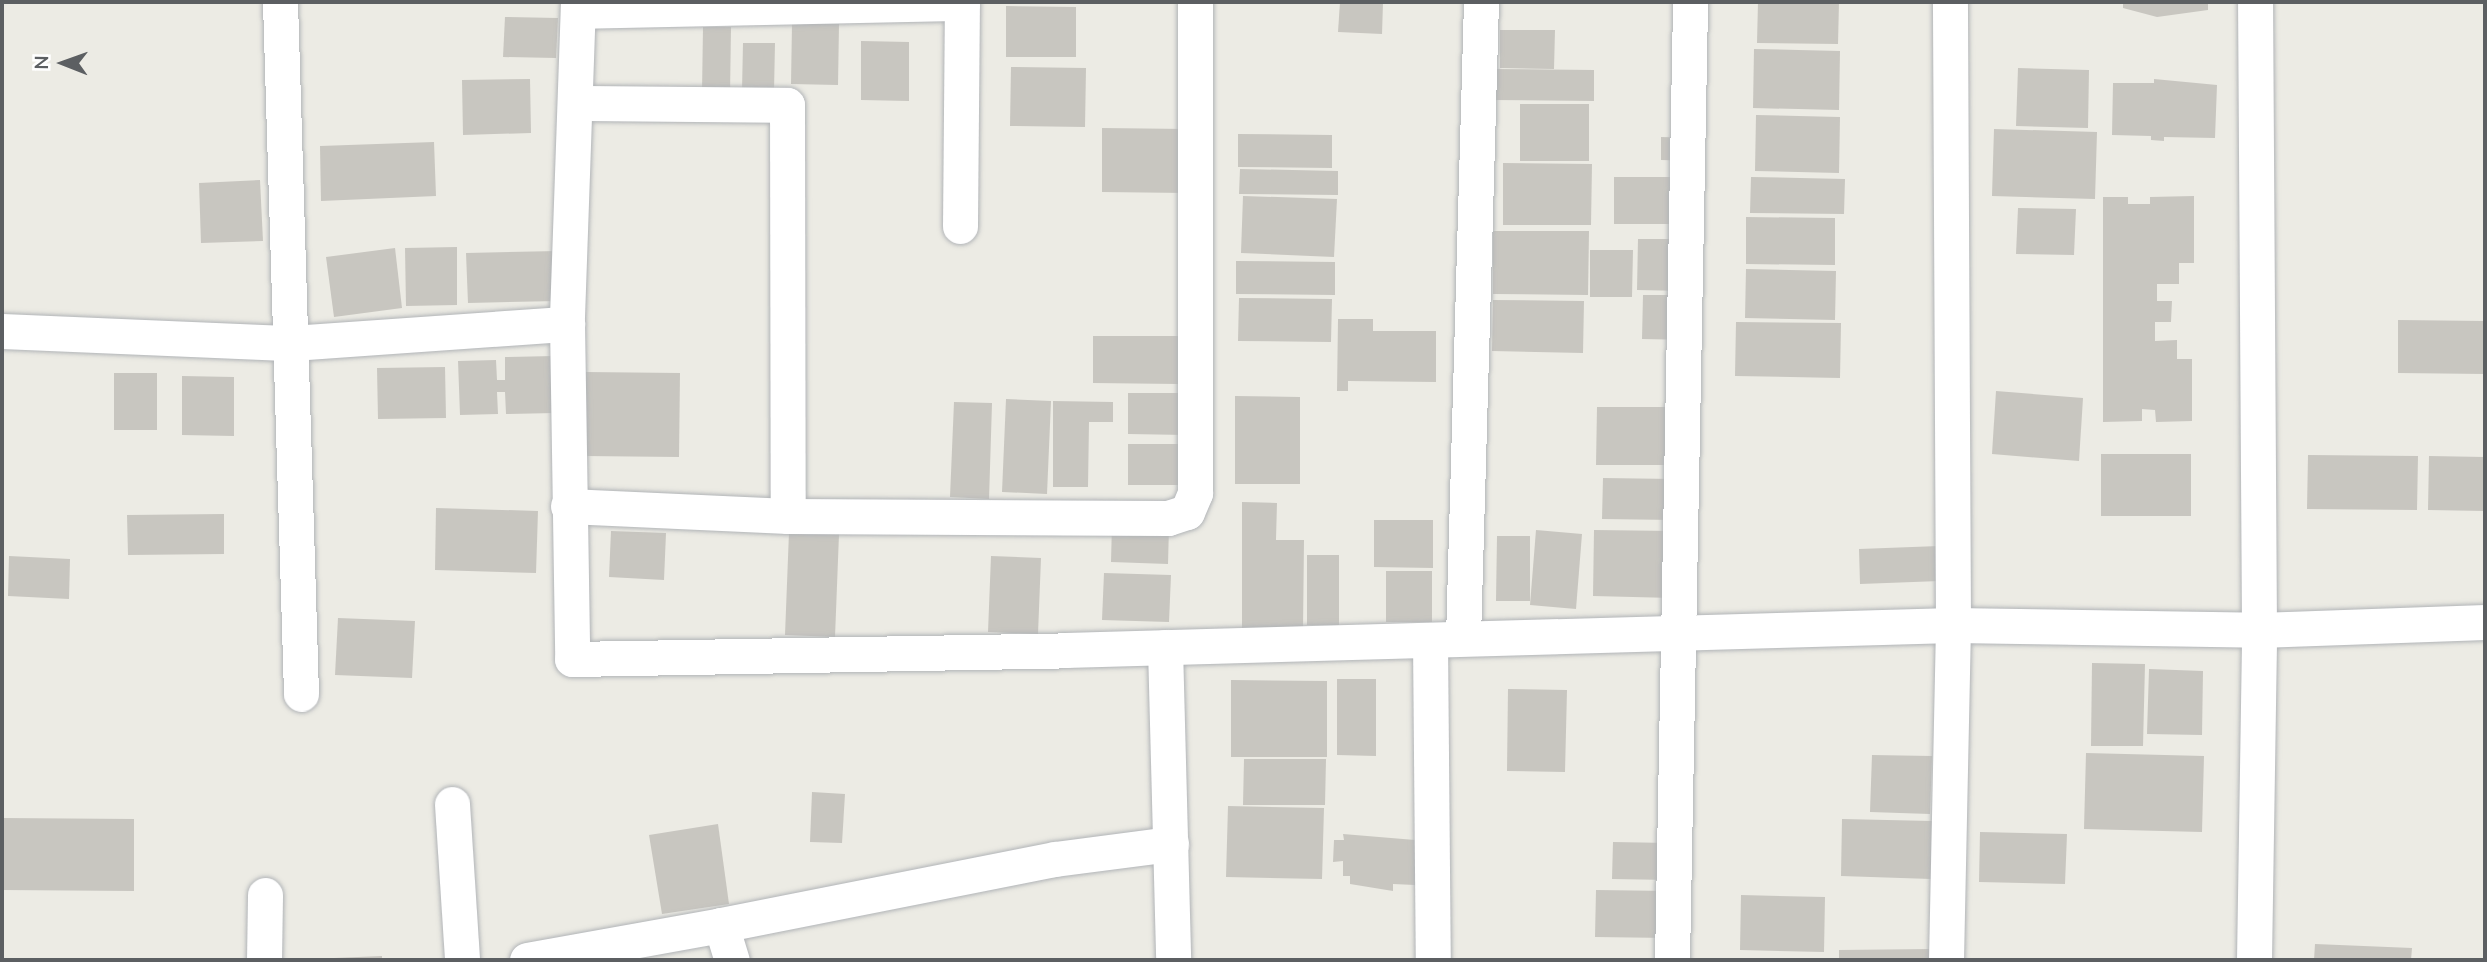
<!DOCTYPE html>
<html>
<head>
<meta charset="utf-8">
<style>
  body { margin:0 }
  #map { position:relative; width:2487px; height:962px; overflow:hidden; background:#ecebe4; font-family:"Nunito Sans",sans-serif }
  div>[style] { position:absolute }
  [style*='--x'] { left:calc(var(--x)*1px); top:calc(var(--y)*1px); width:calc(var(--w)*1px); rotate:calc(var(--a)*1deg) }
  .building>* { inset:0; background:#c8c6c0 }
  .roads { filter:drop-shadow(0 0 2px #b1b4b7) drop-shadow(0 0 2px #b1b4b7) }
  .minor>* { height:35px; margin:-17.5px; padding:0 17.5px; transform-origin:17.5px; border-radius:17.5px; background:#fff }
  span { translate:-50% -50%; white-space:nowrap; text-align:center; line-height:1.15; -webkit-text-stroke:7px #fff; paint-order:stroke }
  .frame { position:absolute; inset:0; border:4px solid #5c5f62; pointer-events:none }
  .north { position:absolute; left:28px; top:28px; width:70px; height:70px; -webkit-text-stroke:5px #fff; paint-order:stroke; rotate:271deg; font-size:19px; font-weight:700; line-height:28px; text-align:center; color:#5c5f62 }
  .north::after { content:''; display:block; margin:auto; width:24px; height:32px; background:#5c5f62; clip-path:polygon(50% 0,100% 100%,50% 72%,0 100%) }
</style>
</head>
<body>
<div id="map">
  <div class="building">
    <i style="clip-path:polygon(1340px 2px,1383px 2px,1382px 34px,1338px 32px)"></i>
    <i style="clip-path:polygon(1758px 2px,1839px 2px,1838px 44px,1757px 43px)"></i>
    <i style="clip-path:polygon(2123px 2px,2208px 2px,2208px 10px,2157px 17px,2123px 8px)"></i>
    <i style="clip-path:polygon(1006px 6px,1076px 7px,1076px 57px,1006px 57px)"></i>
    <i style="clip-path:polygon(505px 17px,558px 18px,556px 58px,503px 57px)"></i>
    <i style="clip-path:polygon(792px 24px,839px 24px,838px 85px,791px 84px)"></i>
    <i style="clip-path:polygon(703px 27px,731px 27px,730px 94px,702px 93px)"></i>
    <i style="clip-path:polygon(1500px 30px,1555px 30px,1554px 69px,1500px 68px)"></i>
    <i style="clip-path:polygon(861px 41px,909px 42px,909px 101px,861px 100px)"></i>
    <i style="clip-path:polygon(743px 43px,775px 43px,774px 91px,742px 91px)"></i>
    <i style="clip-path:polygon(1754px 49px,1840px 51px,1839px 110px,1753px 108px)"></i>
    <i style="clip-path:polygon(1011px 67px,1086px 68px,1085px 127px,1010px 126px)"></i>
    <i style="clip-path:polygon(2018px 68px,2089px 70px,2088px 128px,2016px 126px)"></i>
    <i style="clip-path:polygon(1492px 69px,1594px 70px,1594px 101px,1492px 100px)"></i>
    <i style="clip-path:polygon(530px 79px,531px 133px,463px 135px,462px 80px)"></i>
    <i style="clip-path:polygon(2154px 79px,2217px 85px,2215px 138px,2164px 137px,2164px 141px,2151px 140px,2151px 136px,2112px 135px,2113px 83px,2154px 83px)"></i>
    <i style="clip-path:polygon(1520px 104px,1589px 104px,1589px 161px,1520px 161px)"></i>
    <i style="clip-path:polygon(1756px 115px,1840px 117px,1839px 173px,1755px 171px)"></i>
    <i style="clip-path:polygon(1102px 128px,1187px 129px,1186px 193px,1102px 192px)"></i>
    <i style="clip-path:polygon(1994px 129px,2097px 132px,2095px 199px,1992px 196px)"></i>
    <i style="clip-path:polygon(1238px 134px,1332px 135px,1332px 168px,1238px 167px)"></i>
    <i style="clip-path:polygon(1661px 137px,1698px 138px,1697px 161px,1661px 160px)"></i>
    <i style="clip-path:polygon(434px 142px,436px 196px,321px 201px,320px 146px)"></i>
    <i style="clip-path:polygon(1503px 163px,1592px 164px,1591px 225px,1503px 225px)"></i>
    <i style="clip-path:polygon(1240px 169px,1338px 171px,1338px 195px,1239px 194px)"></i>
    <i style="clip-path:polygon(1614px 177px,1679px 177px,1679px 224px,1614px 224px)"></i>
    <i style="clip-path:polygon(1751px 177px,1845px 179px,1844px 214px,1750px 213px)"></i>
    <i style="clip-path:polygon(260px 180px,263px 241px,201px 243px,199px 183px)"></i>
    <i style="clip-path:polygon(1243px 196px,1337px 199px,1334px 257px,1241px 253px)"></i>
    <i style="clip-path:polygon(2194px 196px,2194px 263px,2179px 263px,2179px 284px,2157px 284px,2157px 301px,2172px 301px,2171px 322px,2155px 322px,2155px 341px,2177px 340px,2177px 359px,2192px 359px,2192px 421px,2156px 422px,2155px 410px,2142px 409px,2142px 421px,2103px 422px,2103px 197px,2128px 197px,2128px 204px,2150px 204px,2150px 197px)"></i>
    <i style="clip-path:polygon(2018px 208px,2076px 209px,2074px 255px,2016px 254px)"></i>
    <i style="clip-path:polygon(1746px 217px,1835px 218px,1835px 265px,1746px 264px)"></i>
    <i style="clip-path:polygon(1493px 231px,1589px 231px,1588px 295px,1493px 294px)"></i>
    <i style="clip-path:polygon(1638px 239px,1688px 239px,1687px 291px,1637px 290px)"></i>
    <i style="clip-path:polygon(457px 247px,457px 305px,406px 306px,405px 248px)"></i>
    <i style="clip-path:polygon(395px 248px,402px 308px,334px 317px,326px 257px)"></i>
    <i style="clip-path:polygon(1590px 250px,1633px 250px,1632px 297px,1590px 297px)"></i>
    <i style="clip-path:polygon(558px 251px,559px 301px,468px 303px,466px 253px)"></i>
    <i style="clip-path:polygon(1236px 261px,1335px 262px,1335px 295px,1236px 294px)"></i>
    <i style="clip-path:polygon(1746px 269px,1836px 271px,1835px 320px,1745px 318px)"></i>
    <i style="clip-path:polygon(1643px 295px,1691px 295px,1691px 340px,1642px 339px)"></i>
    <i style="clip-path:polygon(1239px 298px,1332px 299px,1331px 342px,1238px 341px)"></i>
    <i style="clip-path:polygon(1493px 300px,1584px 301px,1583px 353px,1492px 351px)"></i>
    <i style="clip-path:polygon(1338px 319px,1373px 319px,1373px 331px,1436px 331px,1436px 382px,1348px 381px,1348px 391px,1337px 391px)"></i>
    <i style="clip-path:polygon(2398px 320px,2485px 321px,2485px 374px,2398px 373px)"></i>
    <i style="clip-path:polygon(1736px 322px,1841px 323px,1840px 378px,1735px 376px)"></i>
    <i style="clip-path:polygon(1093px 336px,1178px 336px,1178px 384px,1093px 383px)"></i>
    <i style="clip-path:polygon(554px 356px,555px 413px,506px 414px,505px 392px,497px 392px,498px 414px,460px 415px,458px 361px,496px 360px,497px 380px,505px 380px,505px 357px)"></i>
    <i style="clip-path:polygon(445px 367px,446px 418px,378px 419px,377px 368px)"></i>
    <i style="clip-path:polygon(585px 372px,680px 373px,679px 457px,584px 456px)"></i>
    <i style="clip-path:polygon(114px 373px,157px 373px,157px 430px,114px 430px)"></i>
    <i style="clip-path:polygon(182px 376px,234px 377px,234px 436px,182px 435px)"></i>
    <i style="clip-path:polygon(1996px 391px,2083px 398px,2079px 461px,1992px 454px)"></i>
    <i style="clip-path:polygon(1128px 393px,1186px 393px,1186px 435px,1128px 434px)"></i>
    <i style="clip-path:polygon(1235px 396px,1300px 397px,1300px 484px,1235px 484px)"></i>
    <i style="clip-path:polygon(1006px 399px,1051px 401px,1047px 494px,1002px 492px)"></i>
    <i style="clip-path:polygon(1053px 401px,1113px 402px,1113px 422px,1089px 422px,1088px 487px,1053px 487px)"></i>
    <i style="clip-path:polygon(954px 402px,992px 403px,989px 499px,950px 497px)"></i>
    <i style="clip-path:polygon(1597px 407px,1686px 407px,1685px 465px,1596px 465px)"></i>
    <i style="clip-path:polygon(1128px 444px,1185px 444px,1185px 485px,1128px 485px)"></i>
    <i style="clip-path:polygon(2101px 454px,2191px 454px,2191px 516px,2101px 516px)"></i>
    <i style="clip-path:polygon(2308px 455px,2418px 456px,2417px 510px,2307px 509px)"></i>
    <i style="clip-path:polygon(2429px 456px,2485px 457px,2485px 511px,2428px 510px)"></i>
    <i style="clip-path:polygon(1603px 478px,1674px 479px,1674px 520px,1602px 519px)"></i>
    <i style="clip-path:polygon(1242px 502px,1277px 503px,1276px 540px,1304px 540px,1303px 630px,1242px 629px)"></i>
    <i style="clip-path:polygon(436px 508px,538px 511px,536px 573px,435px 570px)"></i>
    <i style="clip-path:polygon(224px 514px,224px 554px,128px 555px,127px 515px)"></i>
    <i style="clip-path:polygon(1374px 520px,1433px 520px,1433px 568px,1374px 567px)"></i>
    <i style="clip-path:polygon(1112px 524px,1169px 526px,1168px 564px,1111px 562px)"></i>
    <i style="clip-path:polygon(1536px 530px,1582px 534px,1576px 609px,1530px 605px)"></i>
    <i style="clip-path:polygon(1594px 530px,1674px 531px,1673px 598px,1593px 596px)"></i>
    <i style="clip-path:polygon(611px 531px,666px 533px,664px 580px,609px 577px)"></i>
    <i style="clip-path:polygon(789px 532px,839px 534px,835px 637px,785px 635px)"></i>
    <i style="clip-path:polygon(1497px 536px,1530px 536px,1530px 601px,1496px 601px)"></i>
    <i style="clip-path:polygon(1939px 546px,1940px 581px,1860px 584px,1859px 549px)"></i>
    <i style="clip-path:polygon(1307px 555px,1339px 555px,1339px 625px,1307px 625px)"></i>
    <i style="clip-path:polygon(9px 556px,70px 559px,69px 599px,8px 596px)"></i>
    <i style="clip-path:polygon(991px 556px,1041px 558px,1038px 634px,988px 632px)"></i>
    <i style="clip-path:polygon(1386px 571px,1432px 571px,1432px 622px,1386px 622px)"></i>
    <i style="clip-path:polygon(1104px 573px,1171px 575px,1169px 622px,1102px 620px)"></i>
    <i style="clip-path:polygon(338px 618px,415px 621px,412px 678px,335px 675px)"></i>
    <i style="clip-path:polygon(2092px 663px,2145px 664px,2143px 746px,2091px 746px)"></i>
    <i style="clip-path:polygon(2149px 669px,2203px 671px,2202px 735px,2147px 734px)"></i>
    <i style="clip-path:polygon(1337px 679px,1376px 679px,1376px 756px,1337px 755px)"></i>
    <i style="clip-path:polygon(1231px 680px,1327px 681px,1327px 757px,1231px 757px)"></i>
    <i style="clip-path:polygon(1508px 689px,1567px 690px,1565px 772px,1507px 771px)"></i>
    <i style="clip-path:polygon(2086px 753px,2204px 756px,2202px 832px,2084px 829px)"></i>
    <i style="clip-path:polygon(1872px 755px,1932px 756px,1930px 814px,1870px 812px)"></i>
    <i style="clip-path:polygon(1244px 759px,1326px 759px,1325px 805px,1243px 805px)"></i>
    <i style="clip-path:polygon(812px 792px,845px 794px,842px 843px,810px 842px)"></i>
    <i style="clip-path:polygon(1228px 806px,1324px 808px,1322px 879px,1226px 877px)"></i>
    <i style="clip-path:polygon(3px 818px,134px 819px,134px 891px,2px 890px)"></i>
    <i style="clip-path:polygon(1842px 819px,1932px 821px,1931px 879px,1841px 876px)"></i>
    <i style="clip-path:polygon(718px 824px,729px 904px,662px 914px,649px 835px)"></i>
    <i style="clip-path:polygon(1980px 832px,2067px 834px,2065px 884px,1979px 882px)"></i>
    <i style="clip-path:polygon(1343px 834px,1415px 840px,1415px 885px,1393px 884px,1393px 891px,1350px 884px,1350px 876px,1343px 876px,1343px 861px,1333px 862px,1334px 840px,1344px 840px)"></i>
    <i style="clip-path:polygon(1613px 842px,1670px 843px,1670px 880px,1612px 879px)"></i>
    <i style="clip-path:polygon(1596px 890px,1670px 891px,1669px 938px,1595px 937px)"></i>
    <i style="clip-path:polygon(1741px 895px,1825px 897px,1824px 952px,1740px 950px)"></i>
    <i style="clip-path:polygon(2315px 944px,2412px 948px,2411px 960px,2314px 960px)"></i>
    <i style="clip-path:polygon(1932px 949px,1932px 960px,1839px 960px,1839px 950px)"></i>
    <i style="clip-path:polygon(382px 956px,382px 960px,334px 960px,334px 958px)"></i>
  </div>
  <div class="roads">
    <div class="minor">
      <i style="--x:280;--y:2;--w:692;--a:88.26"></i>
      <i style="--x:578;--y:2;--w:322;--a:92"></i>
      <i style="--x:567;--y:324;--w:335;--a:89.1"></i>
      <i style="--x:572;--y:659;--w:493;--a:-1"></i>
      <i style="--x:1065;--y:650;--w:888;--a:-1.61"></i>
      <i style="--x:1953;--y:625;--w:306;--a:0.9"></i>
      <i style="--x:2259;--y:630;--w:226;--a:-2"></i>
      <i style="--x:578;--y:11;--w:384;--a:-1.2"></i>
      <i style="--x:575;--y:103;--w:212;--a:0.5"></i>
      <i style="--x:787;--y:105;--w:411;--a:89.9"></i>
      <i style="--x:960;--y:226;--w:224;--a:-89.5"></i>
      <i style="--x:2;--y:331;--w:290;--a:2.4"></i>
      <i style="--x:292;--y:343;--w:276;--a:-4"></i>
      <i style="--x:568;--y:506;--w:220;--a:2.6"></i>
      <i style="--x:788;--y:516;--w:380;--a:0.3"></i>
      <i style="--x:1168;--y:518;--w:20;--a:-18"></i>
      <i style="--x:1187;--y:512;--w:21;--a:-67"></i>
      <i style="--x:1195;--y:493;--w:491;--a:-90"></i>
      <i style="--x:1463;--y:638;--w:636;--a:-88.38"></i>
      <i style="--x:1430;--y:640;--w:320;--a:89.5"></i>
      <i style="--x:1165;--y:647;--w:313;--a:88.5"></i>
      <i style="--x:452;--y:804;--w:156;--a:86.3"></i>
      <i style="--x:721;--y:925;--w:340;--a:-11.2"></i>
      <i style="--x:1055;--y:859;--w:117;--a:-7.4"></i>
      <i style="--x:264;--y:960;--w:65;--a:-89.1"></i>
      <i style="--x:527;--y:960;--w:197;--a:-10.2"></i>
      <i style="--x:721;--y:925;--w:37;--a:73"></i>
      <i style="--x:1672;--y:960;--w:958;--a:-88.92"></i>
      <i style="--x:1946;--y:960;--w:335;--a:-88.8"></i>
      <i style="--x:1953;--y:625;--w:623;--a:-90.28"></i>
      <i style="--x:2254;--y:960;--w:330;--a:-89.1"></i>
      <i style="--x:2259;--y:630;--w:628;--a:-90.36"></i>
    </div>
  </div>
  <div class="frame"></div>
  <div class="north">N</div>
</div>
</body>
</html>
